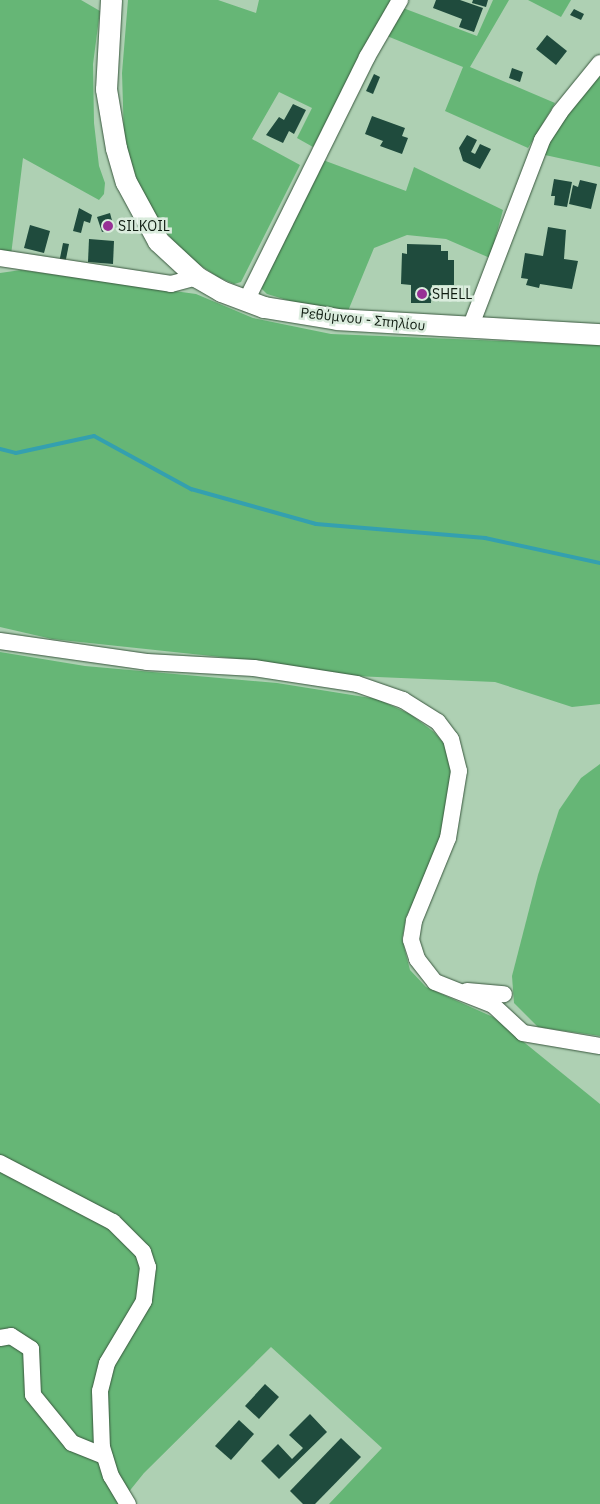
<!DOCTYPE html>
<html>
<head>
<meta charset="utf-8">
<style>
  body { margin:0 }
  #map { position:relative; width:600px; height:1504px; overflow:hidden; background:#aed0b3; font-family:"IBM Plex Sans",sans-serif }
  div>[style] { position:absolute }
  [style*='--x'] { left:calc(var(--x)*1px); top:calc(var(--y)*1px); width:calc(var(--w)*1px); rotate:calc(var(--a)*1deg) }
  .green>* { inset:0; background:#66b676 }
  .stream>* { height:4px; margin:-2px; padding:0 2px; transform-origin:2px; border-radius:2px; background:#34a0af }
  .building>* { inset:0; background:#1f4b3d }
  .roads { filter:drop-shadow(0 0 1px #39573e) drop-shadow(0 0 1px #39573e) }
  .minor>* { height:16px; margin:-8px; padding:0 8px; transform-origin:8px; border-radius:8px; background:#fff }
  .major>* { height:21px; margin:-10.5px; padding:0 10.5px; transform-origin:10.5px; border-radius:10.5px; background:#fff }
  .dots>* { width:14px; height:14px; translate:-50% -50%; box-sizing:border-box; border:2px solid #daecdd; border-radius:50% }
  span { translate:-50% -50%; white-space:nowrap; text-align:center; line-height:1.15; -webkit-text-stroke:5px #daecdd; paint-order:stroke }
  .poi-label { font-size:14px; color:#0f1c11 }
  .left { translate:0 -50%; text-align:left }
  .street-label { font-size:14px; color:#0f1c11 }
</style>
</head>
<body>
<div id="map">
  <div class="green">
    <i style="clip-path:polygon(0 0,81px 0,100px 11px,93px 64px,94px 123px,99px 166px,105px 183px,104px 194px,99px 200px,23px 158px,11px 255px,0 249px)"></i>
    <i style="clip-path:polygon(128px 0,218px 0,256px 13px,259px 0,391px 0,313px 147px,297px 138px,312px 108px,279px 92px,252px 139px,300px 165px,241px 282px,234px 284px,218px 277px,189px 258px,163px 229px,140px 190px,124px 138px,122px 73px)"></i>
    <i style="clip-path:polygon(493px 0,509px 0,470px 67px,555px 103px,528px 148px,445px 111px,463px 67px,387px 36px,403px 8px,477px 36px)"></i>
    <i style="clip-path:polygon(528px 0,571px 0,561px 17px)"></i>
    <i style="clip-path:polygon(600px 75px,600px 167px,545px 155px,550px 139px,566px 115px)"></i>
    <i style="clip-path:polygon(323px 160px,406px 191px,414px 167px,503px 210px,490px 258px,446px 239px,407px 235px,374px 248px,348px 311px,307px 306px,267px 294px,260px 287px)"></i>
    <i style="clip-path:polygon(21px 270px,196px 294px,253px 318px,331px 334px,600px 345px,600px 704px,572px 707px,495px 682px,354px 676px,259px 661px,52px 639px,0 627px,0 273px)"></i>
    <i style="clip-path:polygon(0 652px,85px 666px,277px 683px,377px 699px,410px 714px,434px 732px,446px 746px,452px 767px,442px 833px,429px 870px,406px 917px,402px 939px,410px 970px,426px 987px,493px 1017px,600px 1104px,600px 1504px,329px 1504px,382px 1448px,271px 1347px,144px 1473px,119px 1504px,0 1504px)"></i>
    <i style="clip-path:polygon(600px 764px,600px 1036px,538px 1027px,514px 1003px,512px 976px,538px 875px,559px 810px,581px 778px)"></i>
  </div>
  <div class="stream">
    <i style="--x:0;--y:449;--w:16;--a:14"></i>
    <i style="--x:16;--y:453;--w:80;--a:-12.3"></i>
    <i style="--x:94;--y:436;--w:111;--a:28.7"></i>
    <i style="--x:191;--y:489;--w:130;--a:15.6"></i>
    <i style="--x:316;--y:524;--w:170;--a:4.7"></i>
    <i style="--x:485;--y:538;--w:118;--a:12.3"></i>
  </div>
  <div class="building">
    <i style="clip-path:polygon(436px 0,460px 0,483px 8px,474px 32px,459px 27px,462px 19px,433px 8px)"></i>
    <i style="clip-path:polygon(473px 0,488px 0,486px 7px,472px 3px)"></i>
    <i style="clip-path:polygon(574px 9px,584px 14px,581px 20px,570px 15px)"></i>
    <i style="clip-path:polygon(547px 35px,567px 51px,556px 65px,536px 49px)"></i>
    <i style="clip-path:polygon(512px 68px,523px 72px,520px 82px,509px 78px)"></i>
    <i style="clip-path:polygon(374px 74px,380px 77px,373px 94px,366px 91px)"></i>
    <i style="clip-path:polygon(293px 104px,306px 110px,294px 134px,289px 131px,283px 143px,266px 135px,279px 117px,284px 120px)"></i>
    <i style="clip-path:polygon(372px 116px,405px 128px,402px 136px,408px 138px,402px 154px,380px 146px,383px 141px,365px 134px)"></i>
    <i style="clip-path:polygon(467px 135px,477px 140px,471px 152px,475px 154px,480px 144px,491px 149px,480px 169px,463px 161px,459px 148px)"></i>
    <i style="clip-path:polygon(554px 179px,572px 182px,567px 207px,554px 205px,555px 196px,551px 196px)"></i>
    <i style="clip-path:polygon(580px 180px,597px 184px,591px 209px,569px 204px,573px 185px,578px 187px)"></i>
    <i style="clip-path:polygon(79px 208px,92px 215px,90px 223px,84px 221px,81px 233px,73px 231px)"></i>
    <i style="clip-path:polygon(110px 213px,114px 228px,102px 232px,97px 217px)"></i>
    <i style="clip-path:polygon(30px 225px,50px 231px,44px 253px,24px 248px)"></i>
    <i style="clip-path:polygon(548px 227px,566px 230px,564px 259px,578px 261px,572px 289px,540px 284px,539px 288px,526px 285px,528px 279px,521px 278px,525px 253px,543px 256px)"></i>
    <i style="clip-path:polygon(89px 239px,114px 241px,113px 264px,88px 262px)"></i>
    <i style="clip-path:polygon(63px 243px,69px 244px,65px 264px,59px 263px)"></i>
    <i style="clip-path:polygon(407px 244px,441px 245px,441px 251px,448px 251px,448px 260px,454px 260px,454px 285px,432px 285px,431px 303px,411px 303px,411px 285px,401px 284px,402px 253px,407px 254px)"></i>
    <i style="clip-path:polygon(265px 1384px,279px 1397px,259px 1419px,245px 1406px)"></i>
    <i style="clip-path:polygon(310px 1414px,327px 1432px,279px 1479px,261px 1461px,278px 1444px,292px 1459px,303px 1448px,289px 1435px)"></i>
    <i style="clip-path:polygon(239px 1420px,254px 1434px,231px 1460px,215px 1446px)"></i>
    <i style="clip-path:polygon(341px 1438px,361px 1457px,315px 1504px,303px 1504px,290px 1491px)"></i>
  </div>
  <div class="roads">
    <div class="minor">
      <i style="--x:0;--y:258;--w:173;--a:8.6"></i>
      <i style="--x:171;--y:284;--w:27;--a:-15"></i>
      <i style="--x:246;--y:301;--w:272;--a:-63.6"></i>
      <i style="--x:367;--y:57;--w:66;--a:-59.9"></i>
      <i style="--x:470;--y:328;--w:201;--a:-69"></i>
      <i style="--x:542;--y:140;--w:33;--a:-57"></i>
      <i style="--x:560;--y:112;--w:63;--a:-50.8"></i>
      <i style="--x:0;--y:641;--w:148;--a:8.1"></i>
      <i style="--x:147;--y:662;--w:107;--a:3.2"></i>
      <i style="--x:254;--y:668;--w:104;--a:8.8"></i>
      <i style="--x:357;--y:684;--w:49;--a:19.2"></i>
      <i style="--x:403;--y:700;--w:41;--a:32.2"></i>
      <i style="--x:438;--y:722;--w:21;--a:53"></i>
      <i style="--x:451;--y:739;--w:33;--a:76"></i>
      <i style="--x:459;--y:771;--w:68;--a:99.3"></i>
      <i style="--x:448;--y:838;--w:90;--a:112.3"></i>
      <i style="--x:414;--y:921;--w:19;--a:99"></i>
      <i style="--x:411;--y:940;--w:20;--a:72"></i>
      <i style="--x:417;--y:959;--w:29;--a:52"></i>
      <i style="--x:435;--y:982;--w:62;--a:21.6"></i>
      <i style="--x:493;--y:1005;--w:41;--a:43"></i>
      <i style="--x:523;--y:1033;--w:78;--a:9.6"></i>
      <i style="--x:467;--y:991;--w:37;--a:5"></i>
      <i style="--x:0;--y:1163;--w:127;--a:27.6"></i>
      <i style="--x:113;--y:1222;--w:42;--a:45"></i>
      <i style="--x:143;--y:1252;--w:16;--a:72"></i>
      <i style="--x:148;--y:1267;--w:34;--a:97"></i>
      <i style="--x:144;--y:1301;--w:72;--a:120.8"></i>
      <i style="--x:107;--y:1363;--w:29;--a:104"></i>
      <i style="--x:100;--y:1391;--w:56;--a:88"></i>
      <i style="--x:102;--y:1447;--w:30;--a:73"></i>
      <i style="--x:111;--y:1476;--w:33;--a:59"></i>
      <i style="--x:0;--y:1338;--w:11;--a:-10"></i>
      <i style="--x:11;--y:1336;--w:24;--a:33"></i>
      <i style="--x:31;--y:1349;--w:46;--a:87.5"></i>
      <i style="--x:33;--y:1395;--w:62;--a:50.9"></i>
      <i style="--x:72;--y:1443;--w:35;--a:22"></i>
    </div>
    <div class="major">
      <i style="--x:111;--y:0;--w:89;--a:93.2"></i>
      <i style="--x:106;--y:89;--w:60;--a:80.4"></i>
      <i style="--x:116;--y:148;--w:35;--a:74"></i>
      <i style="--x:126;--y:182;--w:67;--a:61.5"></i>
      <i style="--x:158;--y:241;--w:53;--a:42.7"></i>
      <i style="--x:197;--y:277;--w:28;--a:30"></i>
      <i style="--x:221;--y:291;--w:46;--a:20.4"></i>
      <i style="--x:264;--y:307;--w:74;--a:9.3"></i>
      <i style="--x:337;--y:319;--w:263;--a:3.3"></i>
    </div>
  </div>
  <div class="dots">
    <i style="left:108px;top:226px;background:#973095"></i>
    <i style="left:422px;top:294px;background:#973095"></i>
  </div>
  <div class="poi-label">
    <span class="left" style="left:118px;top:226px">SILKOIL</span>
    <span class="left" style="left:432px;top:294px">SHELL</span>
  </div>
  <div class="street-label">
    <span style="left:363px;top:319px;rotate:6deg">Ρεθύμνου - Σπηλίου</span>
  </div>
</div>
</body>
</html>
